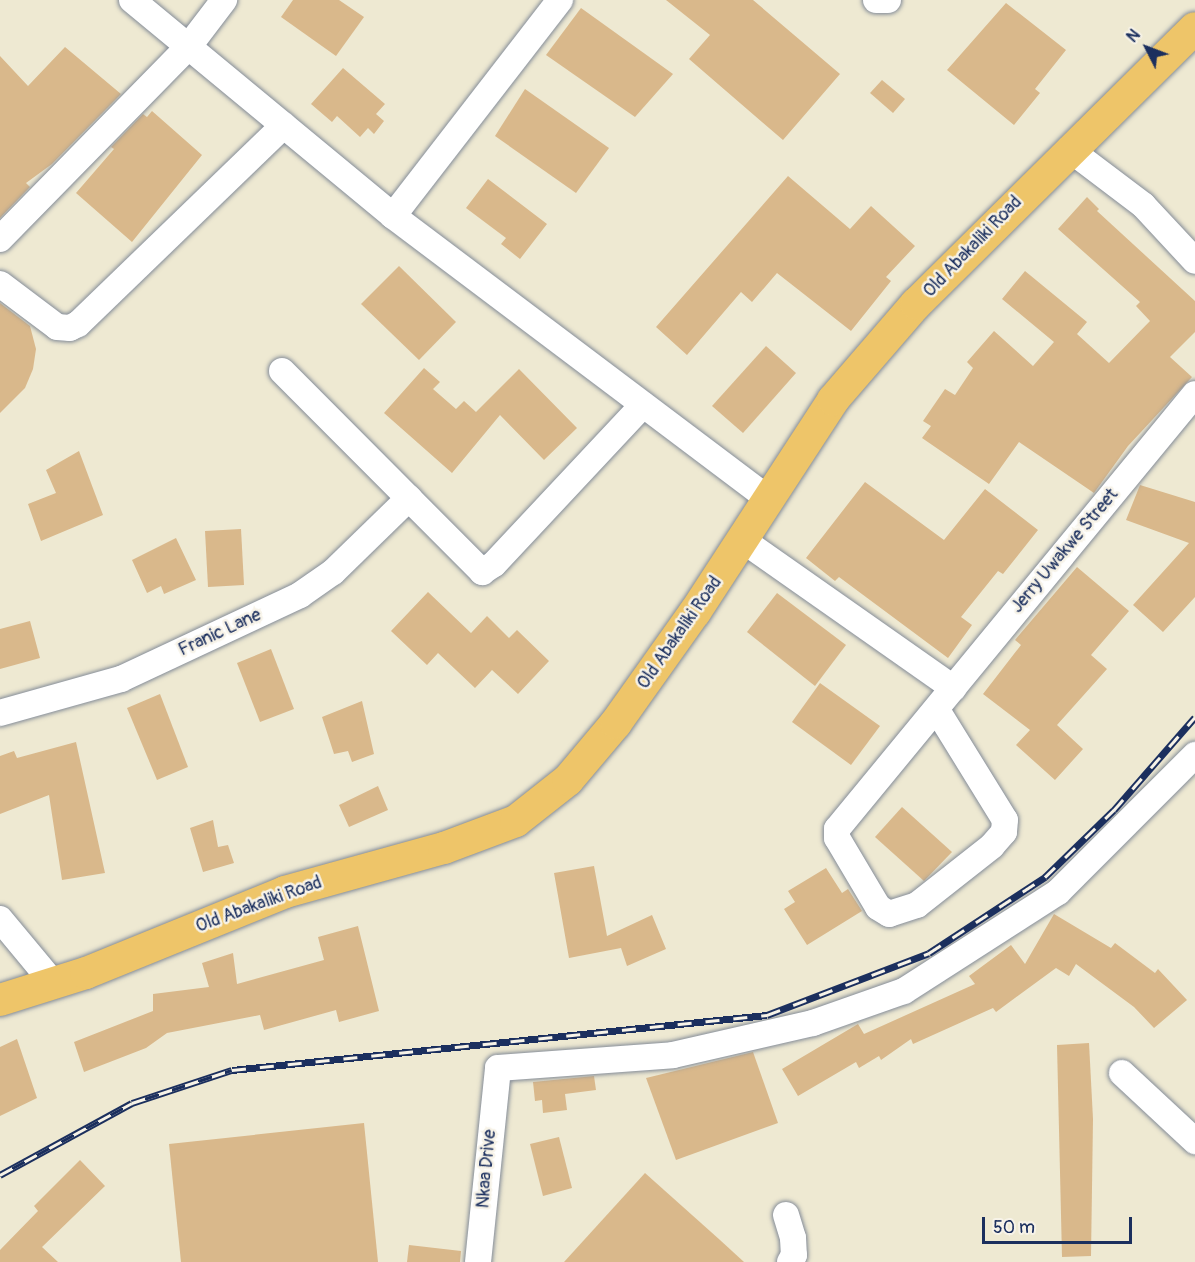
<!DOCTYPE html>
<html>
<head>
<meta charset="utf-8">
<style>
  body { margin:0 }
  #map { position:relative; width:1195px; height:1262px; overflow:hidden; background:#eee9d2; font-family:Pangolin,sans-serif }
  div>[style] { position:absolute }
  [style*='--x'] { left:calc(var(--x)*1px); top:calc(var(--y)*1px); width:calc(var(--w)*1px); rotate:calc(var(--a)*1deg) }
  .building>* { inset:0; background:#d9b88b }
  .roads { filter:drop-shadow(0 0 2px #848c98) drop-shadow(0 0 2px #848c98) }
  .minor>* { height:26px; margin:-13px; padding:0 13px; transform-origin:13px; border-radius:13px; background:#fff }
  .major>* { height:32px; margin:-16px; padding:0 16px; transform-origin:16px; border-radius:16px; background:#eec569 }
  .rail>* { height:7px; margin-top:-3.5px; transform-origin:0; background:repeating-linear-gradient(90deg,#f7f3e8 0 14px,#1b2f5e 0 28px); box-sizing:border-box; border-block:2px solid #1b2f5e }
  span { translate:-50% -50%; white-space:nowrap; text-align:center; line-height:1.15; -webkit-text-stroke:5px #f7f3e8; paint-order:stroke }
  .street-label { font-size:18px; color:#1b2f5e }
  .north { position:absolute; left:1117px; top:18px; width:60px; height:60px; -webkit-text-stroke:4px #f7f3e8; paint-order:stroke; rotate:312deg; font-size:16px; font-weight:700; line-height:24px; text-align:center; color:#1b2f5e }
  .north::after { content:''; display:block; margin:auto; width:21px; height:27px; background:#1b2f5e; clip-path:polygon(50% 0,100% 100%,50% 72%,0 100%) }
  .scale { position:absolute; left:982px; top:1217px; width:150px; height:27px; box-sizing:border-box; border:3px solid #1b2f5e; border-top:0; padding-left:8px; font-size:18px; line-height:21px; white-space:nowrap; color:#1b2f5e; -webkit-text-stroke:4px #f7f3e8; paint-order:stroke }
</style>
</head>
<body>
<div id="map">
  <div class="building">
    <i style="clip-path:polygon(293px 0,339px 0,364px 17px,336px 56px,281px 17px)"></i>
    <i style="clip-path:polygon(666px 0,753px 0,840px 74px,783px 140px,689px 59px,710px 35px)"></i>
    <i style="clip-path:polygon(1006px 3px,1066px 50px,1035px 89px,1040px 93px,1014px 125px,947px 70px)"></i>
    <i style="clip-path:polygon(581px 8px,673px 74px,635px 117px,546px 55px)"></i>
    <i style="clip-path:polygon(65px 47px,121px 94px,52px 164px,26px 183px,30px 187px,0 218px,0 56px,28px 86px)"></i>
    <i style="clip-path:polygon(343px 68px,385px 104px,376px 114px,384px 121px,374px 134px,368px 128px,360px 137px,337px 116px,332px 122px,311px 104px)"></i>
    <i style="clip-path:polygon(882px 80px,905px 99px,893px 113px,870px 93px)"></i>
    <i style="clip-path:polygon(525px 89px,609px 148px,576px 193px,495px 136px)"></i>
    <i style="clip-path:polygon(152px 111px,202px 155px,132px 242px,76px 193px,114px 149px,111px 147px,143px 114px,147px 117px)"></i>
    <i style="clip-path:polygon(788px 176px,850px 229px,871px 206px,915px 246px,886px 277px,891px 281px,851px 331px,777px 273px,752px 302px,741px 292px,687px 355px,656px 327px)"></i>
    <i style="clip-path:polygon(488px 179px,547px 224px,520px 259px,501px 244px,506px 238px,466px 208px)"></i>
    <i style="clip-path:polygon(1087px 197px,1099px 209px,1097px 211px,1195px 301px,1195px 332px,1170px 357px,1192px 377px,1128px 446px,1094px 493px,1019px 442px,989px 484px,922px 438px,931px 426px,923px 421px,945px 389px,955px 395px,973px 368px,967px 362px,994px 331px,1033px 366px,1054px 342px,1002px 299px,1025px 271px,1087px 322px,1077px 334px,1109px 363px,1150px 321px,1136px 306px,1140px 302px,1058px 229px)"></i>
    <i style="clip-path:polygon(399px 266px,456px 322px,419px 360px,361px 304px)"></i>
    <i style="clip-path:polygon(0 303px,30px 326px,36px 349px,33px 369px,25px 388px,0 413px)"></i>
    <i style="clip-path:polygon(766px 346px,796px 373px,743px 433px,712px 406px)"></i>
    <i style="clip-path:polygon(424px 368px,440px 382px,433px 389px,456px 409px,464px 401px,476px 412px,519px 369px,577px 428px,544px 460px,500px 415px,452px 473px,384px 413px)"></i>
    <i style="clip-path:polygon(79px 451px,103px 515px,41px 541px,28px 504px,56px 493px,46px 470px)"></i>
    <i style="clip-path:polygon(865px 482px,944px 540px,985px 489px,1038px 530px,1003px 574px,998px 571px,961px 617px,972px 625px,948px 658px,839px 577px,835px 581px,806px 558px)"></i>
    <i style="clip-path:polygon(1140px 485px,1195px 502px,1195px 597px,1163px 632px,1133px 605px,1189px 543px,1126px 520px)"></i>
    <i style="clip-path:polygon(241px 529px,244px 585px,208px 587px,205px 531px)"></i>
    <i style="clip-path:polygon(176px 538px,196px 580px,164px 594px,161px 586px,147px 593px,132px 560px)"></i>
    <i style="clip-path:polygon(1077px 567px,1129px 611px,1091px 655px,1107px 669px,1057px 725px,1083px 749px,1055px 780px,1016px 745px,1030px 730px,983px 694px,1021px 645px,1015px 640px)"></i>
    <i style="clip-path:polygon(428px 592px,471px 633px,487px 616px,509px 638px,517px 630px,549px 661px,518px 694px,492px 670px,475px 688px,438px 653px,427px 665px,391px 631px)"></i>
    <i style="clip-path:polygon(777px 593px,846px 645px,815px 686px,747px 632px)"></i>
    <i style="clip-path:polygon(30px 621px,40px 658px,0 669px,0 629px)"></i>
    <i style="clip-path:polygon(271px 649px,294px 709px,260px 722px,237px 663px)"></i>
    <i style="clip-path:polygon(820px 683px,880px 726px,851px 765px,792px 722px)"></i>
    <i style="clip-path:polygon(160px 694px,188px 767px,157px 780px,127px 708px)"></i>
    <i style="clip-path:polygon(362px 701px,374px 754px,352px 762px,348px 751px,334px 754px,322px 717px)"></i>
    <i style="clip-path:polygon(76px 742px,105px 873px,62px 880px,49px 795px,0 814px,0 756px,14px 751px,17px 758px)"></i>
    <i style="clip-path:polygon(378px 786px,388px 810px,349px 827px,339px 805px)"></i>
    <i style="clip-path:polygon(902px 807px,952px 852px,924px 881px,875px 837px)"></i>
    <i style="clip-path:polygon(213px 820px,218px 847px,228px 845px,234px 863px,203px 872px,190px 828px)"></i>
    <i style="clip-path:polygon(594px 866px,607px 936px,652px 915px,666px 949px,627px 966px,621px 948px,569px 958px,554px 873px)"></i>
    <i style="clip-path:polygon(826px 868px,842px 893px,848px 889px,862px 911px,807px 945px,784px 909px,795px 902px,788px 891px)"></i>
    <i style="clip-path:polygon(1054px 914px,1111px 948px,1115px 943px,1155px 973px,1158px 969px,1187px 1000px,1154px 1028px,1134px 1007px,1076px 964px,1069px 976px,1056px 968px,996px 1012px,993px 1008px,913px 1044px,911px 1039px,881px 1060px,879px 1056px,859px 1068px,856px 1062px,798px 1096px,782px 1069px,858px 1024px,864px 1034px,975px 984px,969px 976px,1011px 945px,1025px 964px)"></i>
    <i style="clip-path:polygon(358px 926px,379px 1011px,339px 1022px,336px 1010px,264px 1030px,260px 1015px,167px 1033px,146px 1048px,84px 1072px,74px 1042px,153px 1011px,153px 994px,209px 987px,202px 963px,233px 953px,237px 984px,324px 960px,318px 937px)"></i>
    <i style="clip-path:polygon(17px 1039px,37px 1098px,0 1116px,0 1047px)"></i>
    <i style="clip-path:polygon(1089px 1043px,1093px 1119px,1091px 1256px,1062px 1257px,1057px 1045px)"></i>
    <i style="clip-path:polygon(753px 1052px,778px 1123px,676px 1160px,646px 1078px)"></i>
    <i style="clip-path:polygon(594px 1076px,596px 1090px,565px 1094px,567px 1110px,543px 1113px,542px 1100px,535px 1101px,533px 1082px)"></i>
    <i style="clip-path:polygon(364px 1123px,378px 1262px,181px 1262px,169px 1144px)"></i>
    <i style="clip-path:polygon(559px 1137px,572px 1188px,543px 1196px,530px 1144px)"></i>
    <i style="clip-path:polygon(80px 1160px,105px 1186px,42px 1247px,58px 1262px,0 1262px,0 1250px,38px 1211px,34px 1206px)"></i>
    <i style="clip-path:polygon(645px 1173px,720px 1240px,744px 1262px,564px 1262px)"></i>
    <i style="clip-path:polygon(409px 1245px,461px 1251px,460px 1262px,407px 1262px)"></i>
  </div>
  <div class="roads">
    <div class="minor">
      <i style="--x:132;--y:0;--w:339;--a:39.6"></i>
      <i style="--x:393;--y:216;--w:470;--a:37"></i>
      <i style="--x:876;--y:0;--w:12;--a:0"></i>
      <i style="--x:1069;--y:149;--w:93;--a:37.1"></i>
      <i style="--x:1143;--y:205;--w:76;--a:47.1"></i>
      <i style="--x:393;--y:216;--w:273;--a:-52.3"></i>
      <i style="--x:0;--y:239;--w:270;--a:-45.6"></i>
      <i style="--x:189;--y:46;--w:58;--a:-52.7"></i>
      <i style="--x:0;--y:284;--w:71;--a:37"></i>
      <i style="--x:57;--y:327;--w:13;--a:4"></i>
      <i style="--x:70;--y:328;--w:9;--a:-27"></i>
      <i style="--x:78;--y:324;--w:286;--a:-44"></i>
      <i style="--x:282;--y:371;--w:284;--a:45.1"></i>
      <i style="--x:482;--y:572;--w:14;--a:-34"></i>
      <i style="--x:494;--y:564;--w:218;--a:-46.9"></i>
      <i style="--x:744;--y:541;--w:256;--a:35.1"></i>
      <i style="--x:937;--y:710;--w:129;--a:58.3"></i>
      <i style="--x:1005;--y:820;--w:12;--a:95"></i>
      <i style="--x:1004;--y:832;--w:18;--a:131"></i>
      <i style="--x:992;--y:846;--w:95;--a:141.8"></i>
      <i style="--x:917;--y:905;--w:29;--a:162"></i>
      <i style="--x:889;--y:914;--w:13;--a:-148"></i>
      <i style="--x:878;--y:907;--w:80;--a:-120.7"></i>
      <i style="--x:837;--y:838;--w:9;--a:-90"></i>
      <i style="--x:837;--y:829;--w:563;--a:-50.55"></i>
      <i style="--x:0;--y:713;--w:126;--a:-15.7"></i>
      <i style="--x:121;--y:679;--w:198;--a:-25.1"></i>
      <i style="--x:300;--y:595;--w:40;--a:-34.9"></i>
      <i style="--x:333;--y:572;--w:106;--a:-44.2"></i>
      <i style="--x:0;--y:919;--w:85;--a:50.3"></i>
      <i style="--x:1122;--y:1073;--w:100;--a:43"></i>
      <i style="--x:786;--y:1215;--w:24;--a:73"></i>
      <i style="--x:793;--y:1238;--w:17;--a:87"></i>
      <i style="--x:794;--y:1255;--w:8;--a:120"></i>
      <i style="--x:478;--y:1262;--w:195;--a:-84.1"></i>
      <i style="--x:498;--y:1068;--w:175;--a:-4.2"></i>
      <i style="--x:673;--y:1055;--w:144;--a:-12.9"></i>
      <i style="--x:813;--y:1023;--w:96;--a:-19.4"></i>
      <i style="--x:904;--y:991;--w:183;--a:-32.7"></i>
      <i style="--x:1058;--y:892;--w:194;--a:-45"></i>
    </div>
    <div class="major">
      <i style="--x:0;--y:1000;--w:90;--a:-17.4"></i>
      <i style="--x:86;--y:973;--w:215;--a:-22.1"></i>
      <i style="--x:285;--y:892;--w:165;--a:-15.5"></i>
      <i style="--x:444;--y:848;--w:77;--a:-20.6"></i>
      <i style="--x:516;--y:821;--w:66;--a:-38.3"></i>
      <i style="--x:568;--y:780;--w:75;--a:-49.9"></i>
      <i style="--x:616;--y:723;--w:136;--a:-54.6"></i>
      <i style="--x:695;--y:612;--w:253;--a:-56.9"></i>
      <i style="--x:833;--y:400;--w:127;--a:-49.2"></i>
      <i style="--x:916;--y:304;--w:392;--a:-44.7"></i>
    </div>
  </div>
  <div class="rail">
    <i style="--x:0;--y:1175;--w:150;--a:-28.6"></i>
    <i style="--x:132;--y:1103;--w:105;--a:-18.3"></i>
    <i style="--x:232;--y:1070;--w:538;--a:-5.87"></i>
    <i style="--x:767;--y:1015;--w:173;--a:-20.9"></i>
    <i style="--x:929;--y:953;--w:139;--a:-33.2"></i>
    <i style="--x:1045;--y:877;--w:96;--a:-44.2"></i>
    <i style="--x:1114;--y:810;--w:123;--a:-48.9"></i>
  </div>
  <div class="street-label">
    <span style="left:973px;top:247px;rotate:-46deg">Old Abakaliki Road</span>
    <span style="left:1065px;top:551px;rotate:-50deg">Jerry Uwakwe Street</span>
    <span style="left:220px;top:633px;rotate:-25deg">Franic Lane</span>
    <span style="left:680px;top:633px;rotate:-55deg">Old Abakaliki Road</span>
    <span style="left:259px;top:905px;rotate:-20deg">Old Abakaliki Road</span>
    <span style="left:487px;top:1169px;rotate:-85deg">Nkaa Drive</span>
  </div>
  <div class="north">N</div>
  <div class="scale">50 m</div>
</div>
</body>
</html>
